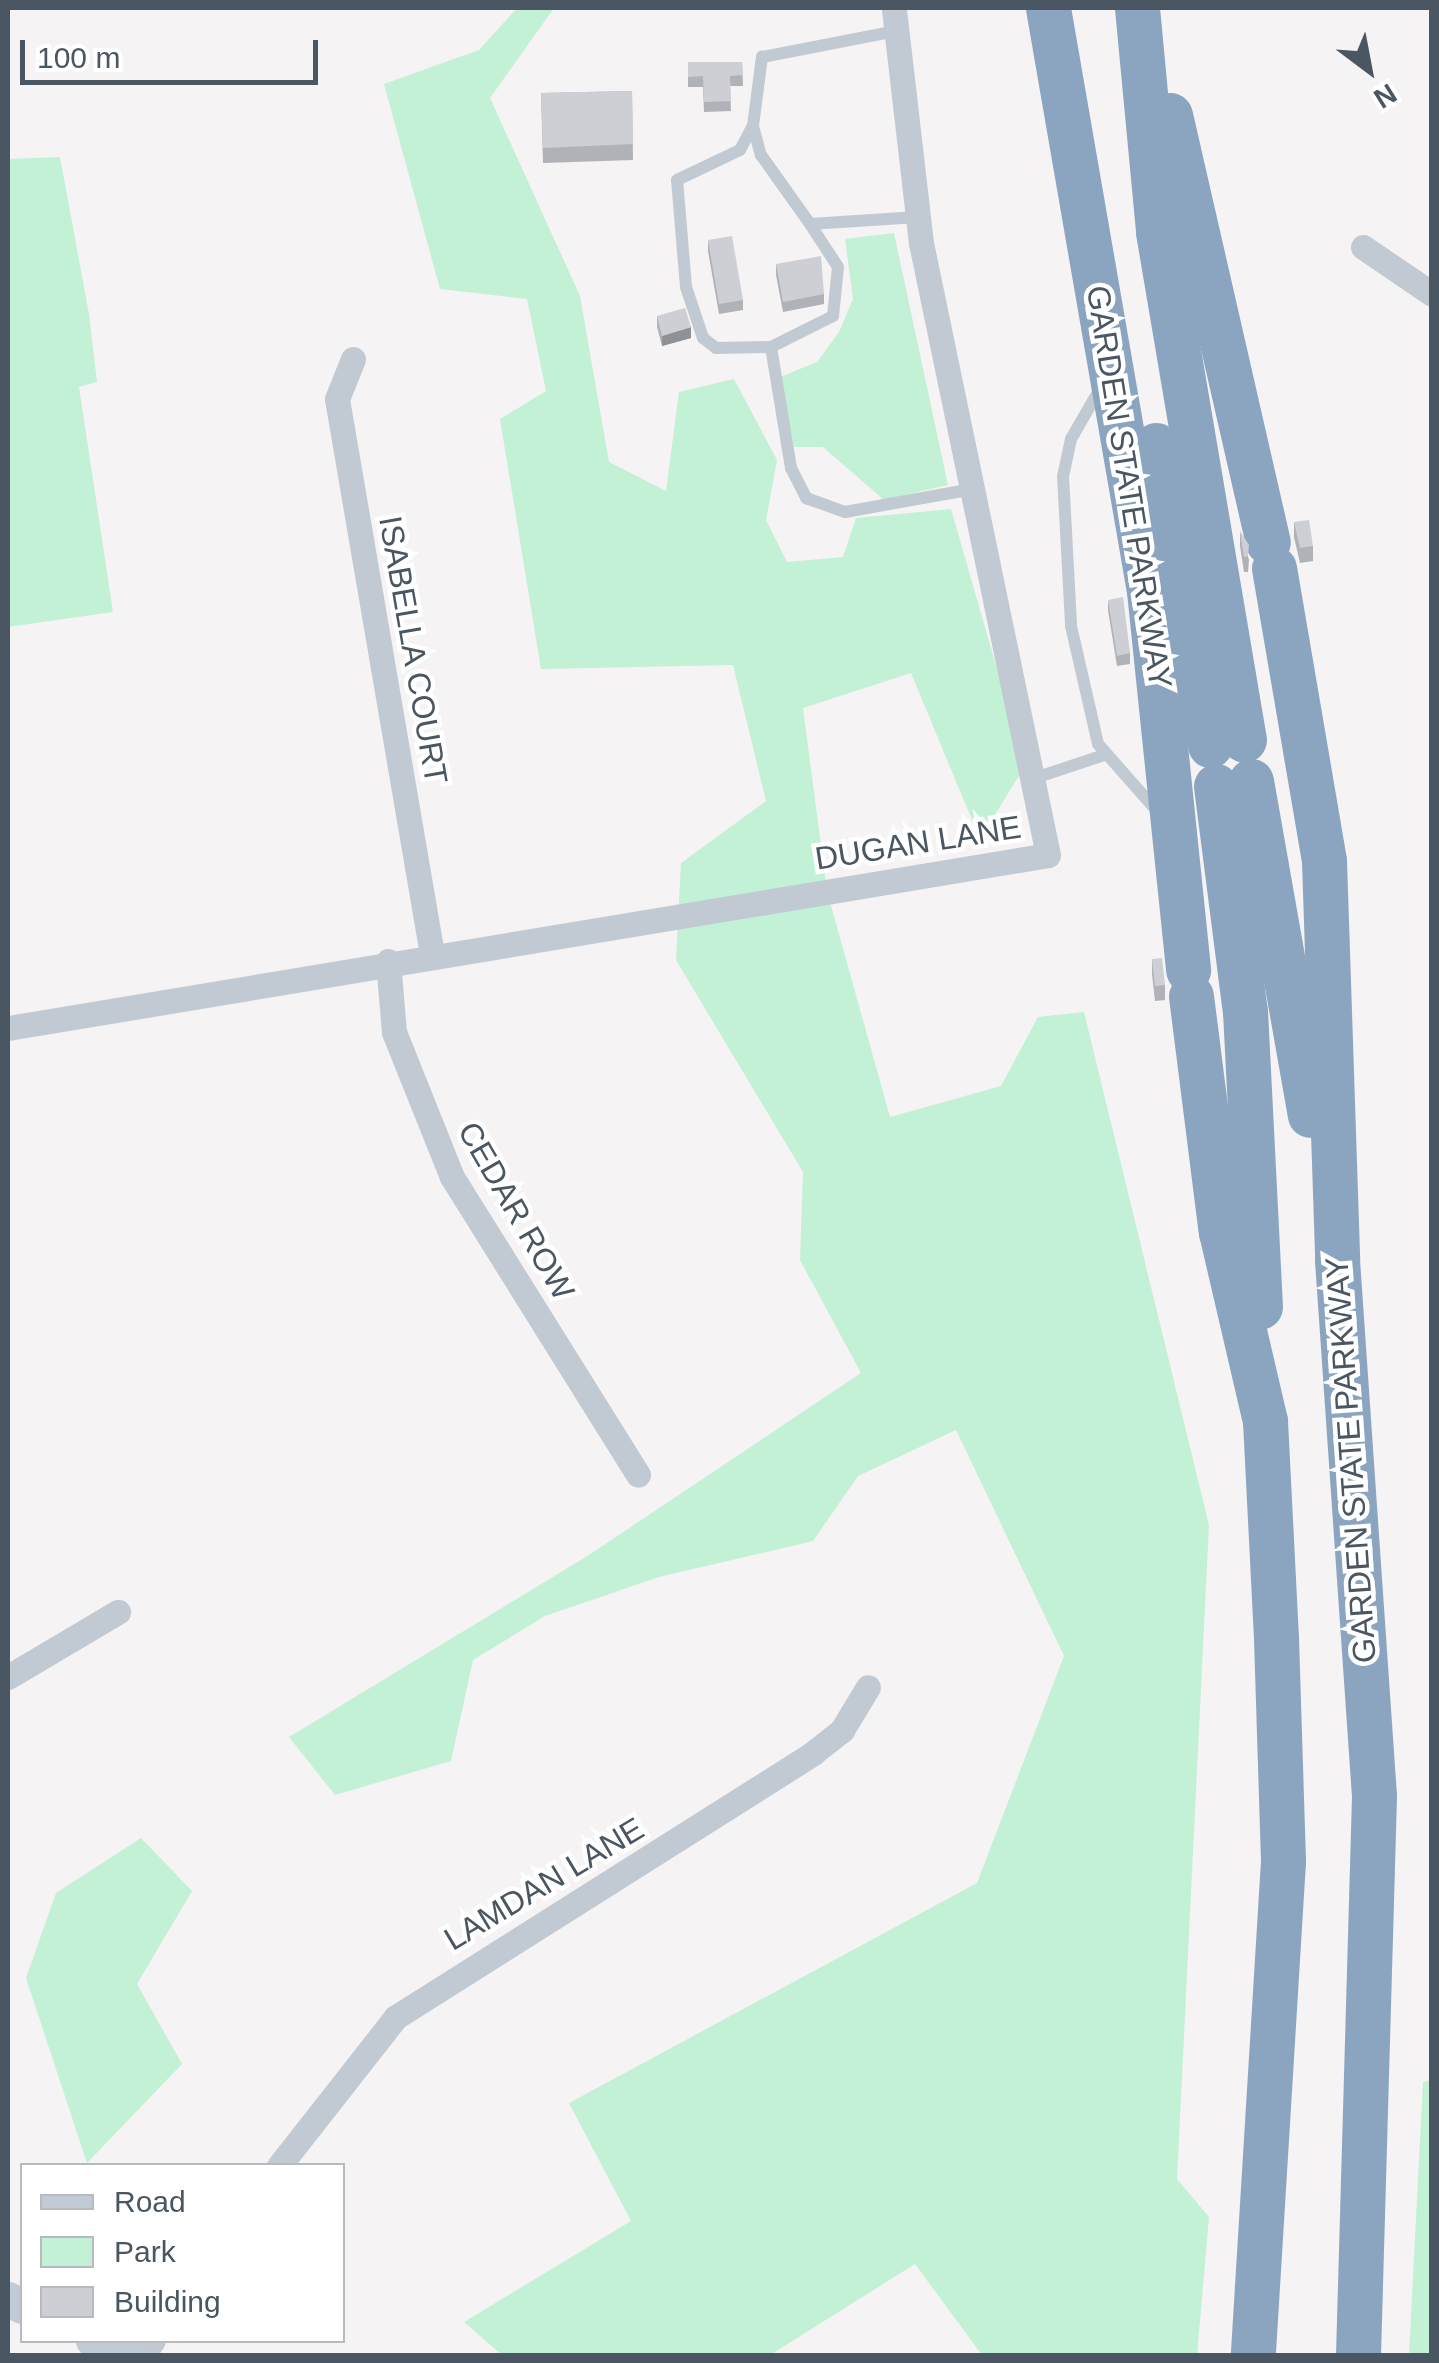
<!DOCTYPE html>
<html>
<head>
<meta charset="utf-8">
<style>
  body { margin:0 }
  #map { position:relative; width:1439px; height:2363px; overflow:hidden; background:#f5f3f3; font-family:Arial,sans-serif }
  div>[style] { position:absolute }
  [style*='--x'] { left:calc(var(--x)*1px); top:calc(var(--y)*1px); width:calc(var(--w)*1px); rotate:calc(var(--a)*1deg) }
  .green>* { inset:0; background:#c3f1d5 }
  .lane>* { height:12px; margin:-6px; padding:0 6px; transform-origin:6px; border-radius:6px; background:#c1cad2 }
  .street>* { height:25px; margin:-12.5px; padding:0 12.5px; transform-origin:12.5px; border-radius:12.5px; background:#c1cad2 }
  .secondary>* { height:35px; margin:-17.5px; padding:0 17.5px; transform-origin:17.5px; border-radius:17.5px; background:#c1cbd6 }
  .highway>* { height:45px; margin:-22.5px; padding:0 22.5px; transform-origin:22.5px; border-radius:22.5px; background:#8ba5c1 }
  .wall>* { inset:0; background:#b0b2b7 }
  .shaded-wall>* { inset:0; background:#909195 }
  .building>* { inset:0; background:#cdcfd5 }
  span { translate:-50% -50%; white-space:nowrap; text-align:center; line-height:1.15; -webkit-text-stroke:9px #fff; paint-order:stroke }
  .street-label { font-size:32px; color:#4a5661 }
  .frame { position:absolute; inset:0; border:10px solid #4a5661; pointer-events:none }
  .legend { position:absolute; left:20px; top:2163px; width:325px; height:180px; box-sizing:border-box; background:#fff; border:2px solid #b7bbc0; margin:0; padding:12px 18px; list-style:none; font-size:30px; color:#4a5661 }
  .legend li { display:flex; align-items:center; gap:20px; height:50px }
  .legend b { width:50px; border:2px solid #b7bbc0 }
  .north { position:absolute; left:1319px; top:20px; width:100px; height:100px; -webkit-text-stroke:8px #fff; paint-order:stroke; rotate:148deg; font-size:28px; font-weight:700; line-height:40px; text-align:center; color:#4a5661 }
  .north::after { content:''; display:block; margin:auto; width:35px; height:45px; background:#4a5661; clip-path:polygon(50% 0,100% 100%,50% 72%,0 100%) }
  .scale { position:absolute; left:20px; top:40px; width:298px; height:45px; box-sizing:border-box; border:5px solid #4a5661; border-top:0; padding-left:12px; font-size:30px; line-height:35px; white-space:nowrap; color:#4a5661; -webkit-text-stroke:8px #fff; paint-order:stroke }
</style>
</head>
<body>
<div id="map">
  <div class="green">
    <i style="clip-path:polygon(517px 8px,554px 8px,490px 98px,580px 296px,609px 462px,666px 491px,679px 392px,734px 379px,777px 460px,766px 520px,787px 562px,843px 557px,856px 518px,951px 509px,1025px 766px,980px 839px,911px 673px,803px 708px,827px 891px,890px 1117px,1001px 1086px,1038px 1017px,1084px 1012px,1209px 1525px,1177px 2179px,1209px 2217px,1197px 2355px,982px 2355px,915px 2264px,770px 2355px,502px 2355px,464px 2322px,631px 2221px,569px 2103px,977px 1883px,1064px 1656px,956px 1430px,858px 1476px,813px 1541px,659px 1577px,545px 1616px,473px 1660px,451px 1761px,335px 1795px,289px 1737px,589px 1555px,861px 1373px,800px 1260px,803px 1172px,676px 960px,681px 863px,766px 801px,733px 665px,541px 669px,500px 419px,546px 391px,527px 299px,440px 289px,384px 84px,479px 50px)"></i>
    <i style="clip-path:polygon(60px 157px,89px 314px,97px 382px,79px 387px,113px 612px,8px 627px,8px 159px)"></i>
    <i style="clip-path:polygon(894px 233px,948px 485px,884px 500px,823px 447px,794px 447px,780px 377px,817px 362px,839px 332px,853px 299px,845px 239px)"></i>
    <i style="clip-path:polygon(141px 1838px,192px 1891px,137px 1984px,182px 2064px,87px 2163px,26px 1978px,56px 1893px)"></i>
    <i style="clip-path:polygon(1431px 2080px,1431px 2355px,1409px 2355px,1423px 2082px)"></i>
  </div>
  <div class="lane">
    <i style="--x:753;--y:126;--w:30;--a:75"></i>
    <i style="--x:761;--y:155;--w:85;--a:54.6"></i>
    <i style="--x:810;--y:224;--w:108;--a:-3.7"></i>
    <i style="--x:810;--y:224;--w:51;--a:56.9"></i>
    <i style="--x:838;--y:267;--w:49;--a:95.8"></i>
    <i style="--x:833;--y:316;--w:69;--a:153.4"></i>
    <i style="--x:771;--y:347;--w:55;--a:179"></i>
    <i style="--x:716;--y:348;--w:16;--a:-142"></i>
    <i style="--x:703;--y:338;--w:54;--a:-108.4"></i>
    <i style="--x:686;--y:287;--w:107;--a:-94.8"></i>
    <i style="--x:677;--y:180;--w:70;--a:-25.5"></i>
    <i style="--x:740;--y:150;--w:27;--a:-62"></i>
    <i style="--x:753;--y:126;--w:70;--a:-82.6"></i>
    <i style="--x:762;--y:57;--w:136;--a:-11"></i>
    <i style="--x:771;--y:347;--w:123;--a:80.6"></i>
    <i style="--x:791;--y:468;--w:34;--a:63"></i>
    <i style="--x:806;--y:498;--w:41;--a:19.7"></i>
    <i style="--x:845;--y:512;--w:130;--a:-10.2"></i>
    <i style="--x:1101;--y:387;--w:60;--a:120"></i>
    <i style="--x:1071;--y:439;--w:38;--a:102"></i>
    <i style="--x:1063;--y:476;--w:150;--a:86.9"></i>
    <i style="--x:1071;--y:626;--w:121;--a:77.1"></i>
    <i style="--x:1098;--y:744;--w:91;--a:48.6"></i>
    <i style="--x:1035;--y:778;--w:73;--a:-18.4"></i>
  </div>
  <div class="street">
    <i style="--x:1363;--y:247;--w:83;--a:34.3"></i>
    <i style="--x:353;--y:359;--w:43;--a:111.8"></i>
    <i style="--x:337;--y:399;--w:563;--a:80.29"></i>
    <i style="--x:388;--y:961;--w:71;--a:85.2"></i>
    <i style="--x:394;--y:1032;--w:156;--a:68.2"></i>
    <i style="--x:452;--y:1177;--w:351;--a:58"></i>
    <i style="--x:8;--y:1028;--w:1054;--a:-9.44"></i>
    <i style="--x:1048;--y:855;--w:625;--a:-101.72"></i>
    <i style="--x:921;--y:243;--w:237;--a:-96.6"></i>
    <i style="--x:8;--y:1677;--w:128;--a:-30.6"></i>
    <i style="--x:279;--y:2166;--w:189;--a:-51.9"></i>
    <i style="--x:396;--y:2017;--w:494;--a:-32.3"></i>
    <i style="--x:813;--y:1753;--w:37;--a:-38"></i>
    <i style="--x:842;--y:1730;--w:50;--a:-58.8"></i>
    <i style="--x:142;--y:2356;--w:19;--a:-55"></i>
  </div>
  <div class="secondary">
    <i style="--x:8;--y:2299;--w:16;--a:27"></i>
    <i style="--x:93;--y:2340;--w:35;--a:27"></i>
  </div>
  <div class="highway">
    <i style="--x:1048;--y:8;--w:592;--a:80.17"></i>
    <i style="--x:1149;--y:591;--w:381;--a:84.1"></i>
    <i style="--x:1137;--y:8;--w:225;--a:84.6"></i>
    <i style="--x:1158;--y:232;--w:515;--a:80.39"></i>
    <i style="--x:1170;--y:115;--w:438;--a:77.1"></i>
    <i style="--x:1156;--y:445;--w:305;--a:79.8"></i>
    <i style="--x:1274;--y:568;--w:297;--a:80.3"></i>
    <i style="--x:1324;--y:861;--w:399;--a:88.1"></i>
    <i style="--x:1337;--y:1260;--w:537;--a:86.05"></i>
    <i style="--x:1374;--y:1796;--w:560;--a:91.64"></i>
    <i style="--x:1251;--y:781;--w:339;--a:80"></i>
    <i style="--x:1216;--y:786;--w:227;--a:82.7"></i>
    <i style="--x:1245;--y:1011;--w:296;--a:87.1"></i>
    <i style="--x:1191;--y:996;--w:238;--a:82.8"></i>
    <i style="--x:1221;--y:1232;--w:194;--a:76.9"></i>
    <i style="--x:1265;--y:1421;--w:217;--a:87.1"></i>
    <i style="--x:1276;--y:1638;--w:223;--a:88.2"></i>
    <i style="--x:1283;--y:1861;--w:496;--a:93.5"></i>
  </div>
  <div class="wall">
    <i style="clip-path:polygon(688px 62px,742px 62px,743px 86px,730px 86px,731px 111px,704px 112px,703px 87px,688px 87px)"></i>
    <i style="clip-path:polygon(632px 91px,633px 160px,543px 163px,541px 93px)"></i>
    <i style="clip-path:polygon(708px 240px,743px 300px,743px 310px,719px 314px,708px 251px)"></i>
    <i style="clip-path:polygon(776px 264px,824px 294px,824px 304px,783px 312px,776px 275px)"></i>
    <i style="clip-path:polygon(657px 316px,691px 338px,662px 346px,657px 327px)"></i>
    <i style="clip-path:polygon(1294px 522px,1313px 546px,1313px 561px,1300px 563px,1294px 537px)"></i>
    <i style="clip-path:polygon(1240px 531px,1249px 560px,1248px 572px,1244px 572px,1240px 546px)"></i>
    <i style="clip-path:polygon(1108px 600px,1130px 653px,1130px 664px,1117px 666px,1108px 610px)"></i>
    <i style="clip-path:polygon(1152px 959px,1165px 985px,1165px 1000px,1155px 1001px,1152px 974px)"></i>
  </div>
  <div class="shaded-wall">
    <i style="clip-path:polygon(691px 327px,691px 338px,662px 346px,662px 336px)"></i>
  </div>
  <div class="building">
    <i style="clip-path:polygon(688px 62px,742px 62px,743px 75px,730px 76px,731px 101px,704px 102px,703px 76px,688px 77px)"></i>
    <i style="clip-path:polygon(632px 91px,633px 144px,543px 148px,541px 93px)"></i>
    <i style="clip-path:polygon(732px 236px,743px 300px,719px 304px,708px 240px)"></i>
    <i style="clip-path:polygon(821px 256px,824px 294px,783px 302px,776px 264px)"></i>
    <i style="clip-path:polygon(685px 308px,691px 327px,662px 336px,657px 316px)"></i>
    <i style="clip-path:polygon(1309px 520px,1313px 546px,1300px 548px,1294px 522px)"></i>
    <i style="clip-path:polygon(1240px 531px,1249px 545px,1248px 556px,1244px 557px)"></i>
    <i style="clip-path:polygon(1123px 597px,1130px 653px,1117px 656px,1108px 600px)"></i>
    <i style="clip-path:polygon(1162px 958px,1165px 985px,1155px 986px,1152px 959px)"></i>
  </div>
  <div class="street-label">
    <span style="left:1129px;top:487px;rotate:81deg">GARDEN STATE PARKWAY</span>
    <span style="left:413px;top:650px;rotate:80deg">ISABELLA COURT</span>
    <span style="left:918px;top:843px;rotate:-9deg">DUGAN LANE</span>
    <span style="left:516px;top:1211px;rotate:60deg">CEDAR ROW</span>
    <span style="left:1351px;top:1460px;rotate:-94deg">GARDEN STATE PARKWAY</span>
    <span style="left:544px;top:1884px;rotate:-31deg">LAMDAN LANE</span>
  </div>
  <div class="frame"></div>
  <ul class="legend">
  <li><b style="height:12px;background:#c1cbd6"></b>Road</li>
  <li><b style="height:28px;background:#c3f1d5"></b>Park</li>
  <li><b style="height:28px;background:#cdcfd5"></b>Building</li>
  </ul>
  <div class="north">N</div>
  <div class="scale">100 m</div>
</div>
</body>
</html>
